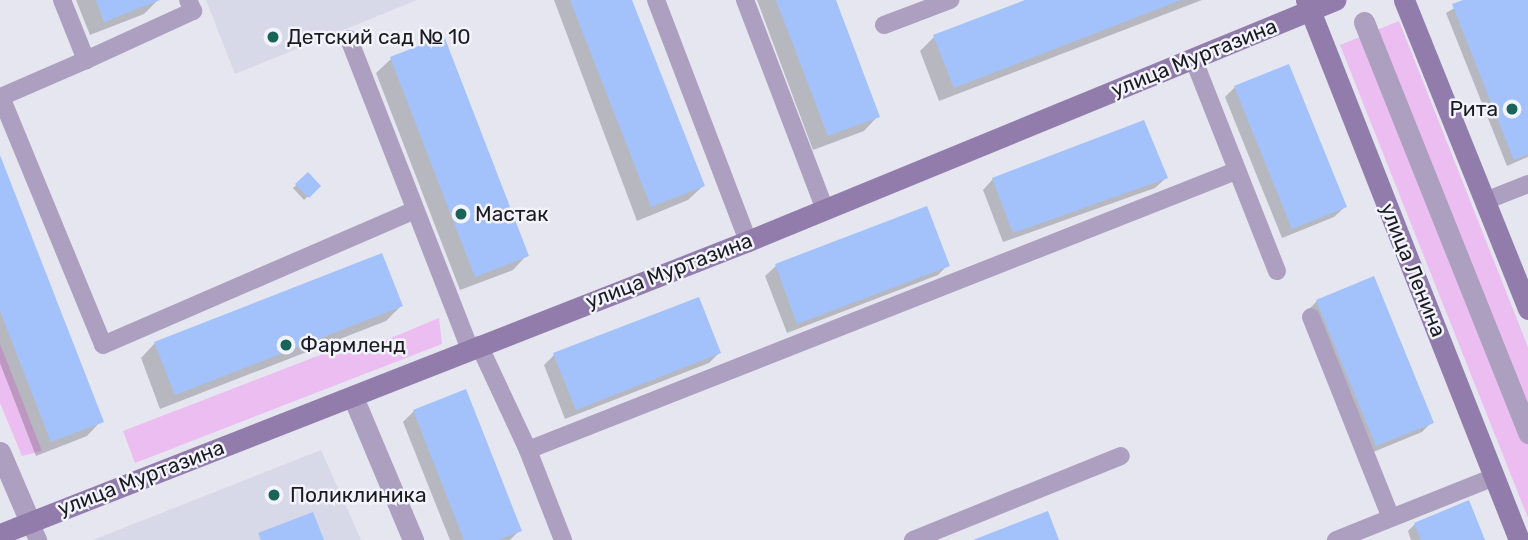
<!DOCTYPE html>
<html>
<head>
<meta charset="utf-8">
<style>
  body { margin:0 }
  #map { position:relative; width:1528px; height:540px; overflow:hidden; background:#e5e6ef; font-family:Rubik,sans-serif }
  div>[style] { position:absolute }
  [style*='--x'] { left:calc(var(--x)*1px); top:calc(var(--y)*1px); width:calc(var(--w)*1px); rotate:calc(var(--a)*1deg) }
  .built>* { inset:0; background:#d7d8e8 }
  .green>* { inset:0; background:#ecbdf0 }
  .shadow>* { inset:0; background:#0003 }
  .building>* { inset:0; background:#a3c2fb }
  .lane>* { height:18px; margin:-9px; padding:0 9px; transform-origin:9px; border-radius:9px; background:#ad9fc0 }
  .street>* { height:21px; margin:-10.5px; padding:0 10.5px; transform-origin:10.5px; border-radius:10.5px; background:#ad9fc0 }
  .secondary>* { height:21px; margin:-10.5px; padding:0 10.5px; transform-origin:10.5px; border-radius:10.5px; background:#917cac }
  .dots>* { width:19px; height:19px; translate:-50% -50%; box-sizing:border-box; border:4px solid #f2f3fc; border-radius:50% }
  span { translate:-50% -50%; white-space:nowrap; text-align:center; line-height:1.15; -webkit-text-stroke:5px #f2f3fc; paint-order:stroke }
  .poi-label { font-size:21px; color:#1c1c20 }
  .left { translate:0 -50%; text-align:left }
  .right { translate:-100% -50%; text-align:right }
  .street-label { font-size:21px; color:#1c1c20 }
</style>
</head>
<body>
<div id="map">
  <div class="built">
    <i style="clip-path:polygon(206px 0,417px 0,235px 74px)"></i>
    <i style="clip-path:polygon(321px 450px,361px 540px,93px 540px)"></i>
  </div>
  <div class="green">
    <i style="clip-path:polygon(1399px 21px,1528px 347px,1528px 518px,1340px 45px)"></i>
    <i style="clip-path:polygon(439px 318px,442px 344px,135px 463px,123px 431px,341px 347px,362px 350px)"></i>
    <i style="clip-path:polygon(0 344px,42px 451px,22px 456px,0 403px)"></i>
  </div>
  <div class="shadow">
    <i style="clip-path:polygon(76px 0,158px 0,144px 14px,90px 35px)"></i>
    <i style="clip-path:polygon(554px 0,630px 0,703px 186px,688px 200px,637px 221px)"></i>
    <i style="clip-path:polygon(757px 0,835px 0,878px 116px,864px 131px,813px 150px)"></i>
    <i style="clip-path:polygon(1030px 0,1202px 0,939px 101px,920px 51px,934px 37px)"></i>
    <i style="clip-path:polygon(1468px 0,1528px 0,1528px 157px,1507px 166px,1446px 13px)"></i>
    <i style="clip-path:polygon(391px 59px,527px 255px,513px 270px,460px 290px,376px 73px)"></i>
    <i style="clip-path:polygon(1235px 87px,1345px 207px,1334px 217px,1282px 238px,1225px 97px)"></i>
    <i style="clip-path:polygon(0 160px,101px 421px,87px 436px,36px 456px,0 363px)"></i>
    <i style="clip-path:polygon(308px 175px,319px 186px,304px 200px,293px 188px)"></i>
    <i style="clip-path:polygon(1166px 178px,1155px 188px,1003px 242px,983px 190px,993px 179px)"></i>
    <i style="clip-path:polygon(926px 208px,948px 265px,938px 275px,787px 333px,765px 276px,776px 266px)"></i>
    <i style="clip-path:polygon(1317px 301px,1432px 422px,1422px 432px,1366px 455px,1307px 311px)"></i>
    <i style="clip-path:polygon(401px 306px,386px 321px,160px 409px,141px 358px,155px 343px)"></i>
    <i style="clip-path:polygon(719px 353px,709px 363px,565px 419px,544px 365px,554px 355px)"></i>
    <i style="clip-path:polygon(414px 411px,520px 530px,510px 540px,450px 540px,403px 422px)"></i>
    <i style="clip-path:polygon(1415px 524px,1484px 540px,1411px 540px,1408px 531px)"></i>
  </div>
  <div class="building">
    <i style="clip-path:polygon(96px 0,160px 0,104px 22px)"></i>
    <i style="clip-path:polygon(570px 0,632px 0,705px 186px,651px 207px)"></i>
    <i style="clip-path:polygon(776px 0,836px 0,880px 117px,828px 136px)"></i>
    <i style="clip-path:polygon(1025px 0,1181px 0,954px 88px,933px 35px)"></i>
    <i style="clip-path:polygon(1463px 0,1528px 0,1528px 154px,1514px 160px,1452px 4px)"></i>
    <i style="clip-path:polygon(444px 36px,529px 256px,475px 277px,390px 57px)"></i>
    <i style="clip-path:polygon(1289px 64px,1347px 207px,1292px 229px,1234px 86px)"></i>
    <i style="clip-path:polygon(1144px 120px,1168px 178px,1013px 233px,992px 178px)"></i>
    <i style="clip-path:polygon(0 155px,104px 422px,51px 442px,0 311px)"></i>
    <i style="clip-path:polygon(308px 172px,321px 186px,309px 198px,295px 184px)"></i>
    <i style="clip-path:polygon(927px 206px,950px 266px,797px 324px,775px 264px)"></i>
    <i style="clip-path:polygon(382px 253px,403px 306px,175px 395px,154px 342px)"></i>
    <i style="clip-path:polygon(1374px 276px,1434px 423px,1376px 446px,1316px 300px)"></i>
    <i style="clip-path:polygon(699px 297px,721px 353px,576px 410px,553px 353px)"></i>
    <i style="clip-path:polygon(466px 389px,522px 531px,498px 540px,464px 540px,413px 410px)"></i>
    <i style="clip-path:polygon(1469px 500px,1485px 540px,1421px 540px,1414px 523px)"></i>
    <i style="clip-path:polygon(1048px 511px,1059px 540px,973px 540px)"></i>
    <i style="clip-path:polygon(313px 512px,324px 540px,261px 540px,258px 533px)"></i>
  </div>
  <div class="lane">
    <i style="--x:62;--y:0;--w:65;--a:68.2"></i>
    <i style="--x:86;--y:60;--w:93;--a:156.5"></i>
    <i style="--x:1;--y:97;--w:268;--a:67.6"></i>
    <i style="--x:103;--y:345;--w:340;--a:-23.4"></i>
    <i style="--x:656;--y:0;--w:258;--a:69.1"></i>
    <i style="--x:745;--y:0;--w:225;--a:69.1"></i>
    <i style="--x:884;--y:25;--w:71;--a:-20.7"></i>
    <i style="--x:349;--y:39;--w:333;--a:68.7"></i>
    <i style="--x:1193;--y:58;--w:229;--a:68.5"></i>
    <i style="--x:86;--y:60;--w:118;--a:-24.6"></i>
    <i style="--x:193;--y:11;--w:12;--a:-114"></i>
    <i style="--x:1485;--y:201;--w:46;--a:-21.6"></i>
    <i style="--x:1311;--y:317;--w:216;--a:68.3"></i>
    <i style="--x:479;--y:345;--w:116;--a:65"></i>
    <i style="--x:30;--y:522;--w:20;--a:66"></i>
    <i style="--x:563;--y:540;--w:97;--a:-111.3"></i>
    <i style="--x:528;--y:450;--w:761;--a:-21.51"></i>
    <i style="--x:913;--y:540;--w:224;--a:-22"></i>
    <i style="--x:1336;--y:540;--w:170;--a:-21.7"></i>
  </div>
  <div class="street">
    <i style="--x:1364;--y:22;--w:443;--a:68.2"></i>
    <i style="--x:353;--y:397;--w:155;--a:67.2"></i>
    <i style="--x:0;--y:452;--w:76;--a:66.8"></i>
  </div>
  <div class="secondary">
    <i style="--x:1306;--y:0;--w:580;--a:68.47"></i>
    <i style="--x:1404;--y:0;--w:333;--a:68.1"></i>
    <i style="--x:0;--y:534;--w:803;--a:-21.39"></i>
    <i style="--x:748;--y:241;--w:635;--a:-22.32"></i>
  </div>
  <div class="dots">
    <i style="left:273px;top:37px;background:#1a6358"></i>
    <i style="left:1512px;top:109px;background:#1a6358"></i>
    <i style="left:461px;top:214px;background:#1a6358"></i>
    <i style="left:286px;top:345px;background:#1a6358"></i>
    <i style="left:274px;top:495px;background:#1a6358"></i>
  </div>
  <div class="poi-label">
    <span class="left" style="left:287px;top:37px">Детский сад № 10</span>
    <span class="right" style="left:1498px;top:109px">Рита</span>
    <span class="left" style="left:475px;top:214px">Мастак</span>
    <span class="left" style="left:300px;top:345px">Фармленд</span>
    <span class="left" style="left:290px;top:495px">Поликлиника</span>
  </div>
  <div class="street-label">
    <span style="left:1194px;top:58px;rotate:-22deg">улица Муртазина</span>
    <span style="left:1413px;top:270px;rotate:68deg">улица Ленина</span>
    <span style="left:669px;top:271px;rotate:-21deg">улица Муртазина</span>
    <span style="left:141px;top:478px;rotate:-21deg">улица Муртазина</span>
  </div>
</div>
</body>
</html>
